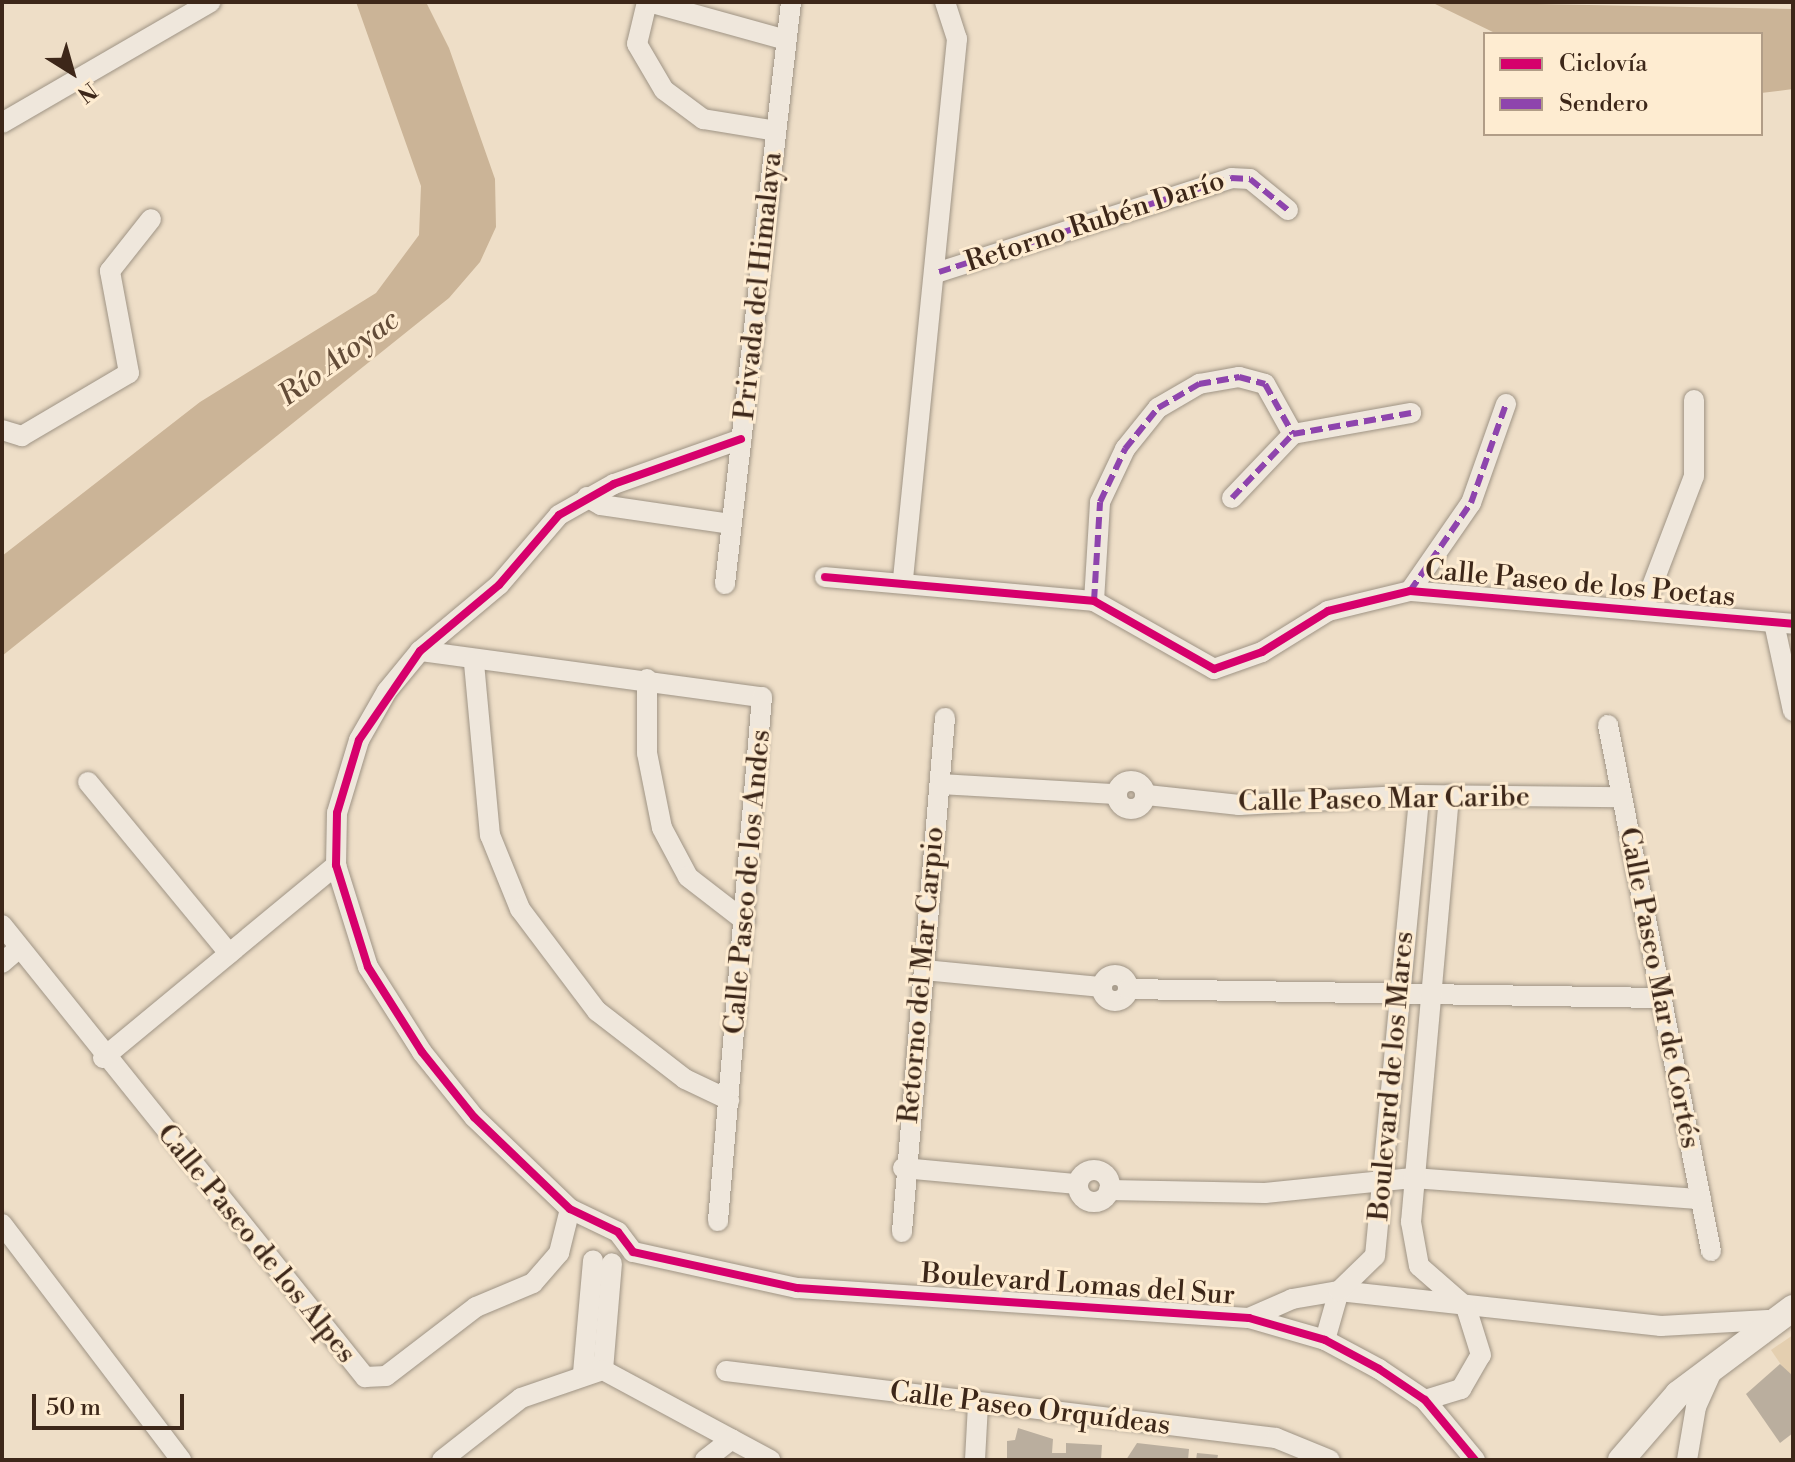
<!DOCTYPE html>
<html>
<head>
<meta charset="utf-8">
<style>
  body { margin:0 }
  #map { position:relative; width:1795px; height:1462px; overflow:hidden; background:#eedec7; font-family:"Libre Bodoni",serif }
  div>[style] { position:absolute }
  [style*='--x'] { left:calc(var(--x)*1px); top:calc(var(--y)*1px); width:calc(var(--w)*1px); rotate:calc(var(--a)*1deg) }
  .green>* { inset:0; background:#e4cfb0 }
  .water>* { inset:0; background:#cbb497 }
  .building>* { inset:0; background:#baae9e }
  .roads { filter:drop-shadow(0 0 2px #9f9485) drop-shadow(0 0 2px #9f9485) }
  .minor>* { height:20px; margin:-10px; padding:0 10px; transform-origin:10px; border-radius:10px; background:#efe7dc }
  .minor>.ring { margin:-10px; padding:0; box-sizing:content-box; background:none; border:20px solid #efe7dc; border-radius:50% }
  .tertiary>* { height:26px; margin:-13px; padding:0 13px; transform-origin:13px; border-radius:13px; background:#efe7dc }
  .quiet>* { height:6px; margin-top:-3px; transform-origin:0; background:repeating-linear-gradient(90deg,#8e44ad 0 12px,transparent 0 18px) }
  .cycleway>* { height:8px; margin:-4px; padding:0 4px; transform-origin:4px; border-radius:4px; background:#d6006c }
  span { translate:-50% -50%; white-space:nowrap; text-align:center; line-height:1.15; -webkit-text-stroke:6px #feecd1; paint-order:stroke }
  .street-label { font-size:28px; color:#3d2719 }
  .water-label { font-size:30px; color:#634c38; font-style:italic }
  .frame { position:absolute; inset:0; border:4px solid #3d2719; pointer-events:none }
  .legend { position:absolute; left:1483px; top:32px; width:280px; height:104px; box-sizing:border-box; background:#feecd1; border:2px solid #b19d87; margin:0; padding:10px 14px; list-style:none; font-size:24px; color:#3d2719 }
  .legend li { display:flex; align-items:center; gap:16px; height:40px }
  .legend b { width:40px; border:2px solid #b19d87 }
  .north { position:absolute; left:32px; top:32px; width:80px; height:80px; -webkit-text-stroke:6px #feecd1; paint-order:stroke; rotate:143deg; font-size:22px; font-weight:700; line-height:32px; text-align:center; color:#3d2719 }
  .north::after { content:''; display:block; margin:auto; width:28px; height:36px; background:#3d2719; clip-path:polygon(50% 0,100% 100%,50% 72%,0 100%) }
  .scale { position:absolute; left:32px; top:1394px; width:152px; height:36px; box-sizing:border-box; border:4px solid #3d2719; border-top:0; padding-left:10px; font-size:24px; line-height:28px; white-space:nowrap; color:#3d2719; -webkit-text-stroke:6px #feecd1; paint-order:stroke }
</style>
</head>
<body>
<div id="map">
  <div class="green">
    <i style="clip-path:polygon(1793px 1335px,1793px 1376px,1790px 1378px,1771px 1350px)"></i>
  </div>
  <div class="water">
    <i style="clip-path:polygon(356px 2px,426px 2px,449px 48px,495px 179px,496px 227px,480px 262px,449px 298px,2px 656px,2px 556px,200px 402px,376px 293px,419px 235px,421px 186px)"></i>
    <i style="clip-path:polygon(1431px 2px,1793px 9px,1793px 89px,1761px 93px,1761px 34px,1497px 34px)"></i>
  </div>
  <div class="building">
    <i style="clip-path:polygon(1780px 1364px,1793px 1376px,1793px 1433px,1780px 1443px,1746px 1394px)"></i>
    <i style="clip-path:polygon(1018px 1428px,1053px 1439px,1052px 1453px,1066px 1453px,1066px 1443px,1102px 1445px,1101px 1460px,1007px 1460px,1007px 1441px,1015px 1440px)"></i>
    <i style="clip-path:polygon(1137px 1443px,1189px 1449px,1188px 1460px,1126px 1460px)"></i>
    <i style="clip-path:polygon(1197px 1453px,1218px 1455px,1217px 1460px,1196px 1460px)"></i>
  </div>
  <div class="roads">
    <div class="minor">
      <i style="--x:647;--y:2;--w:43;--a:103.4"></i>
      <i style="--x:637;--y:44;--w:53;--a:59.6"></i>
      <i style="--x:664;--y:90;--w:49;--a:36.6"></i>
      <i style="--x:703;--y:119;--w:74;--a:9.3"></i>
      <i style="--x:649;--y:2;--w:142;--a:15.5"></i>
      <i style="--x:2;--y:123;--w:241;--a:-30.1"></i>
      <i style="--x:939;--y:272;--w:307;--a:-17.8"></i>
      <i style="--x:1231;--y:178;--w:19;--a:3"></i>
      <i style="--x:1250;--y:179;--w:49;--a:39.2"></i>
      <i style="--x:2;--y:430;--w:21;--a:17"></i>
      <i style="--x:22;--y:436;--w:124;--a:-30.5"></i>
      <i style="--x:129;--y:373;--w:104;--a:-100.6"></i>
      <i style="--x:110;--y:271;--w:66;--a:-51.7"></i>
      <i style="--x:587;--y:497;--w:16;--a:30"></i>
      <i style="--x:601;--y:505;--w:132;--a:8.3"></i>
      <i style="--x:1232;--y:498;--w:88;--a:-46.4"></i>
      <i style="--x:1293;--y:434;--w:120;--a:-10.1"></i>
      <i style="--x:825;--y:577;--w:270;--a:5.1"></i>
      <i style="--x:1094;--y:601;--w:138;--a:29.5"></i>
      <i style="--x:1214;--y:669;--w:51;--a:-19.5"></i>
      <i style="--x:1262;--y:652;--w:78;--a:-31.8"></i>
      <i style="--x:1328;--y:611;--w:84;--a:-13.7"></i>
      <i style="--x:1410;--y:591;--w:384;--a:4.9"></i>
      <i style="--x:903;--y:579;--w:543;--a:-84.29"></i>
      <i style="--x:957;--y:39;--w:39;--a:-108"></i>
      <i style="--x:725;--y:584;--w:586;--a:-83.53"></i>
      <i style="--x:1410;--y:591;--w:107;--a:-55.3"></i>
      <i style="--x:1471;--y:503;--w:105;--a:-70.5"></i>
      <i style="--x:1094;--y:601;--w:99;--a:-86.5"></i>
      <i style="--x:1100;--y:502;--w:59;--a:-64.7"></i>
      <i style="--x:1125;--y:449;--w:53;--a:-51.2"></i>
      <i style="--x:1158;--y:408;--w:48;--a:-30.3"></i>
      <i style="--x:1199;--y:384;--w:41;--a:-9.9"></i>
      <i style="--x:1239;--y:377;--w:27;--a:15"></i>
      <i style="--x:1265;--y:384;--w:57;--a:60.8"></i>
      <i style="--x:1644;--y:607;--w:140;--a:-69.1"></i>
      <i style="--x:1694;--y:476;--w:76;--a:-90"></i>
      <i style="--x:1774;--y:623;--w:90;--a:77.8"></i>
      <i style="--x:420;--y:651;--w:345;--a:7.7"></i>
      <i style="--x:762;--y:697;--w:526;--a:94.8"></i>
      <i style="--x:474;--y:663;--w:173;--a:84.7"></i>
      <i style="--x:490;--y:835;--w:80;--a:67.9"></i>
      <i style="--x:520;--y:909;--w:128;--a:53"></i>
      <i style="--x:597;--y:1011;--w:111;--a:37.7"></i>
      <i style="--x:685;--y:1079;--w:49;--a:25.5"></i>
      <i style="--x:647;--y:679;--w:74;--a:90"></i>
      <i style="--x:647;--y:753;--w:76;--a:78.7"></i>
      <i style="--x:662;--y:828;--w:55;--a:62"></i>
      <i style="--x:688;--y:877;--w:72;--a:37.7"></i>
      <i style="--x:1608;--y:725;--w:536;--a:78.92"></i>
      <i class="ring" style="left:1117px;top:781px;width:8px;height:8px"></i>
      <i style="--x:88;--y:782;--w:222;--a:50.5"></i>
      <i style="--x:940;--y:784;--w:176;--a:3.3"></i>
      <i style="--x:1147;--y:795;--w:93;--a:6.2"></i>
      <i style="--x:1239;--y:805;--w:180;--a:-3.2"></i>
      <i style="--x:1419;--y:795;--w:203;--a:0.6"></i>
      <i style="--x:2;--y:925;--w:580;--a:51.23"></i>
      <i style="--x:365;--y:1377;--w:21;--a:-3"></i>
      <i style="--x:386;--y:1376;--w:113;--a:-37.5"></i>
      <i style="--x:476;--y:1307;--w:62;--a:-22.8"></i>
      <i style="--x:533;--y:1283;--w:40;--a:-49"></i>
      <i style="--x:559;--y:1253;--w:45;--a:-76"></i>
      <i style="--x:2;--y:963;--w:23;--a:-41"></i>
      <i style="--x:924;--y:970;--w:179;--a:5.5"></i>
      <i class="ring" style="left:1102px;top:975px;width:6px;height:6px"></i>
      <i style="--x:1128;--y:989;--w:531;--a:0.97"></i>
      <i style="--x:103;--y:1058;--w:303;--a:-39.6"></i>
      <i style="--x:903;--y:1168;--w:175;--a:5.3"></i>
      <i class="ring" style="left:1078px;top:1170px;width:12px;height:12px"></i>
      <i style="--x:1109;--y:1190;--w:156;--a:1.1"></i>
      <i style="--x:1265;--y:1193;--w:149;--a:-5.8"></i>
      <i style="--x:1413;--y:1178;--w:289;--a:4.2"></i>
      <i style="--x:2;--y:1224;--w:296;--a:52.8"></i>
      <i style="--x:902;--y:1232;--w:516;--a:-85.22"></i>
      <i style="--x:633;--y:1252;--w:25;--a:-127"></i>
      <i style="--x:618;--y:1232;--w:53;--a:-154.4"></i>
      <i style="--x:570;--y:1209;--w:133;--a:-136.2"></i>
      <i style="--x:474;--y:1117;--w:83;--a:-128.7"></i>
      <i style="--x:422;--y:1052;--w:101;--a:-122.4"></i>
      <i style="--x:368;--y:967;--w:107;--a:-107.4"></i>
      <i style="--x:336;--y:865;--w:52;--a:-88.9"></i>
      <i style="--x:337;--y:813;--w:76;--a:-73.2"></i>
      <i style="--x:359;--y:740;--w:56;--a:-60.3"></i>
      <i style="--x:387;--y:691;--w:52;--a:-50.5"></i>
      <i style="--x:420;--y:651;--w:103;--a:-39.9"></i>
      <i style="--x:499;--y:585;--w:92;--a:-49.4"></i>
      <i style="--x:559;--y:515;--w:63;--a:-29.4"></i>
      <i style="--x:614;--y:484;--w:135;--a:-19.5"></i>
      <i style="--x:633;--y:1252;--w:168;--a:12.4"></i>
      <i style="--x:797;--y:1288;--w:453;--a:3.8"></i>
      <i style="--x:1249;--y:1318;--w:79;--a:16.1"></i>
      <i style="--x:1325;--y:1340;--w:61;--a:28.2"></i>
      <i style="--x:1379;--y:1369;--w:55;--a:34"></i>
      <i style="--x:1425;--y:1400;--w:78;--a:50.2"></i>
      <i style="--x:1249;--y:1318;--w:47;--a:-23.8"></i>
      <i style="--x:1292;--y:1299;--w:48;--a:-9.7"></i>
      <i style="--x:1339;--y:1291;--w:324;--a:6.2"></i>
      <i style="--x:1661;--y:1326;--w:107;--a:-3.2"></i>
      <i style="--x:1325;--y:1340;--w:51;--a:-74.1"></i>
      <i style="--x:1339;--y:1291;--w:50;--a:-44.2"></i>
      <i style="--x:1375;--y:1256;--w:463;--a:-84.5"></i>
      <i style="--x:603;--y:1370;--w:107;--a:-85.2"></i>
      <i style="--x:726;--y:1371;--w:554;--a:6.95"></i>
      <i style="--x:1276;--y:1438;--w:58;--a:22.2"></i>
      <i style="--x:583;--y:1373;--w:113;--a:-84.9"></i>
      <i style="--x:1425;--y:1400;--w:38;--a:-17"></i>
      <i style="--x:1461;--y:1389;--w:39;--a:-60"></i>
      <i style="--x:1481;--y:1355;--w:50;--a:-107.4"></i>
      <i style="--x:1466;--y:1307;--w:62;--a:-138.9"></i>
      <i style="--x:1419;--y:1266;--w:45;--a:-100.3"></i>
      <i style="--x:1411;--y:1222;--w:429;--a:-84.9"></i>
      <i style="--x:442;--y:1460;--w:100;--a:-38.1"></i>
      <i style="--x:521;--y:1398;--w:87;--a:-18.9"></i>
      <i style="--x:603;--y:1370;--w:190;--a:28.3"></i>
      <i style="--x:705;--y:1460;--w:34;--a:-38"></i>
      <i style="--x:975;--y:1460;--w:56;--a:-86.9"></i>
      <i style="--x:1687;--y:1460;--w:54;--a:-80.4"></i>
      <i style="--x:1696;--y:1407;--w:42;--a:-65.9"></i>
    </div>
    <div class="tertiary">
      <i style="--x:1621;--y:1460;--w:87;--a:-49.2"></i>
      <i style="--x:1678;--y:1394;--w:144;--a:-36.8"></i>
    </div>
  </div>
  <div class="quiet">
    <i style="--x:939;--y:272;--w:307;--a:-17.8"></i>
    <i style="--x:1231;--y:178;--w:19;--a:3"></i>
    <i style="--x:1250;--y:179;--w:49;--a:39.2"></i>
    <i style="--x:1232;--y:498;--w:88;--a:-46.4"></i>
    <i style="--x:1293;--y:434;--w:120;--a:-10.1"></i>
    <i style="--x:1410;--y:591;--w:107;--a:-55.3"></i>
    <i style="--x:1471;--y:503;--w:105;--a:-70.5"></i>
    <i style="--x:1094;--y:601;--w:99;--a:-86.5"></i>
    <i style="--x:1100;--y:502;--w:59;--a:-64.7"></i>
    <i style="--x:1125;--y:449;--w:53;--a:-51.2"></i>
    <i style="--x:1158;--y:408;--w:48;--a:-30.3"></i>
    <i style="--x:1199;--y:384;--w:41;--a:-9.9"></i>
    <i style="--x:1239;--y:377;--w:27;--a:15"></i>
    <i style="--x:1265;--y:384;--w:57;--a:60.8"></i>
  </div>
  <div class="cycleway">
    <i style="--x:741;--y:439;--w:135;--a:160.5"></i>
    <i style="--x:614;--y:484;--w:63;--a:150.6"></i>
    <i style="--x:559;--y:515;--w:92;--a:130.6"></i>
    <i style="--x:499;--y:585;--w:103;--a:140.1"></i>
    <i style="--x:420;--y:651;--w:108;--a:124.4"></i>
    <i style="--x:359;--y:740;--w:76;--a:106.8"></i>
    <i style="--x:337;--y:813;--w:52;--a:91.1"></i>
    <i style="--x:336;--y:865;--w:107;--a:72.6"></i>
    <i style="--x:368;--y:967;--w:101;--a:57.6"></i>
    <i style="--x:422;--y:1052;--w:83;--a:51.3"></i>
    <i style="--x:474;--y:1117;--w:133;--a:43.8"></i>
    <i style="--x:570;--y:1209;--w:53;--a:25.6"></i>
    <i style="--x:618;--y:1232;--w:25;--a:53"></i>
    <i style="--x:633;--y:1252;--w:168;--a:12.4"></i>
    <i style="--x:797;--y:1288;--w:453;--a:3.8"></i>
    <i style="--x:1249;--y:1318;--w:79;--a:16.1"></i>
    <i style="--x:1325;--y:1340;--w:61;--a:28.2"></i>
    <i style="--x:1379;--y:1369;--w:55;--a:34"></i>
    <i style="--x:1425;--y:1400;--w:78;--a:50.2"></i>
    <i style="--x:825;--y:577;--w:270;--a:5.1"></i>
    <i style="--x:1094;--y:601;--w:138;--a:29.5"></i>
    <i style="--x:1214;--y:669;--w:51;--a:-19.5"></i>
    <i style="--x:1262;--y:652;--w:78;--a:-31.8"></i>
    <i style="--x:1328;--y:611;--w:84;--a:-13.7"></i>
    <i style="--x:1410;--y:591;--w:384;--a:4.9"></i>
  </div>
  <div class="street-label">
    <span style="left:1095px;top:222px;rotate:-18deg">Retorno Rubén Darío</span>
    <span style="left:759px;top:286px;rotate:-84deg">Privada del Himalaya</span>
    <span style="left:1580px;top:584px;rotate:5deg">Calle Paseo de los Poetas</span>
    <span style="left:1384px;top:800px;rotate:-1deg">Calle Paseo Mar Caribe</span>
    <span style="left:748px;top:882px;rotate:-85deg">Calle Paseo de los Andes</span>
    <span style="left:922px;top:975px;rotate:-85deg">Retorno del Mar Carpio</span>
    <span style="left:1659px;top:988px;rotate:79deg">Calle Paseo Mar de Cortés</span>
    <span style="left:1392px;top:1076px;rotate:-85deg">Boulevard de los Mares</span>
    <span style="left:256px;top:1244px;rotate:51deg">Calle Paseo de los Alpes</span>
    <span style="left:1078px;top:1285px;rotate:4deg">Boulevard Lomas del Sur</span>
    <span style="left:1030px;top:1409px;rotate:7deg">Calle Paseo Orquídeas</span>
  </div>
  <div class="water-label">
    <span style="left:339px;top:358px;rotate:-36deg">Río Atoyac</span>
  </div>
  <div class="frame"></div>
  <ul class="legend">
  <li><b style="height:10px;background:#d6006c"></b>Ciclovía</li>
  <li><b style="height:10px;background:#8e44ad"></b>Sendero</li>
  </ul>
  <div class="north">N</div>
  <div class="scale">50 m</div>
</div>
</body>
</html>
